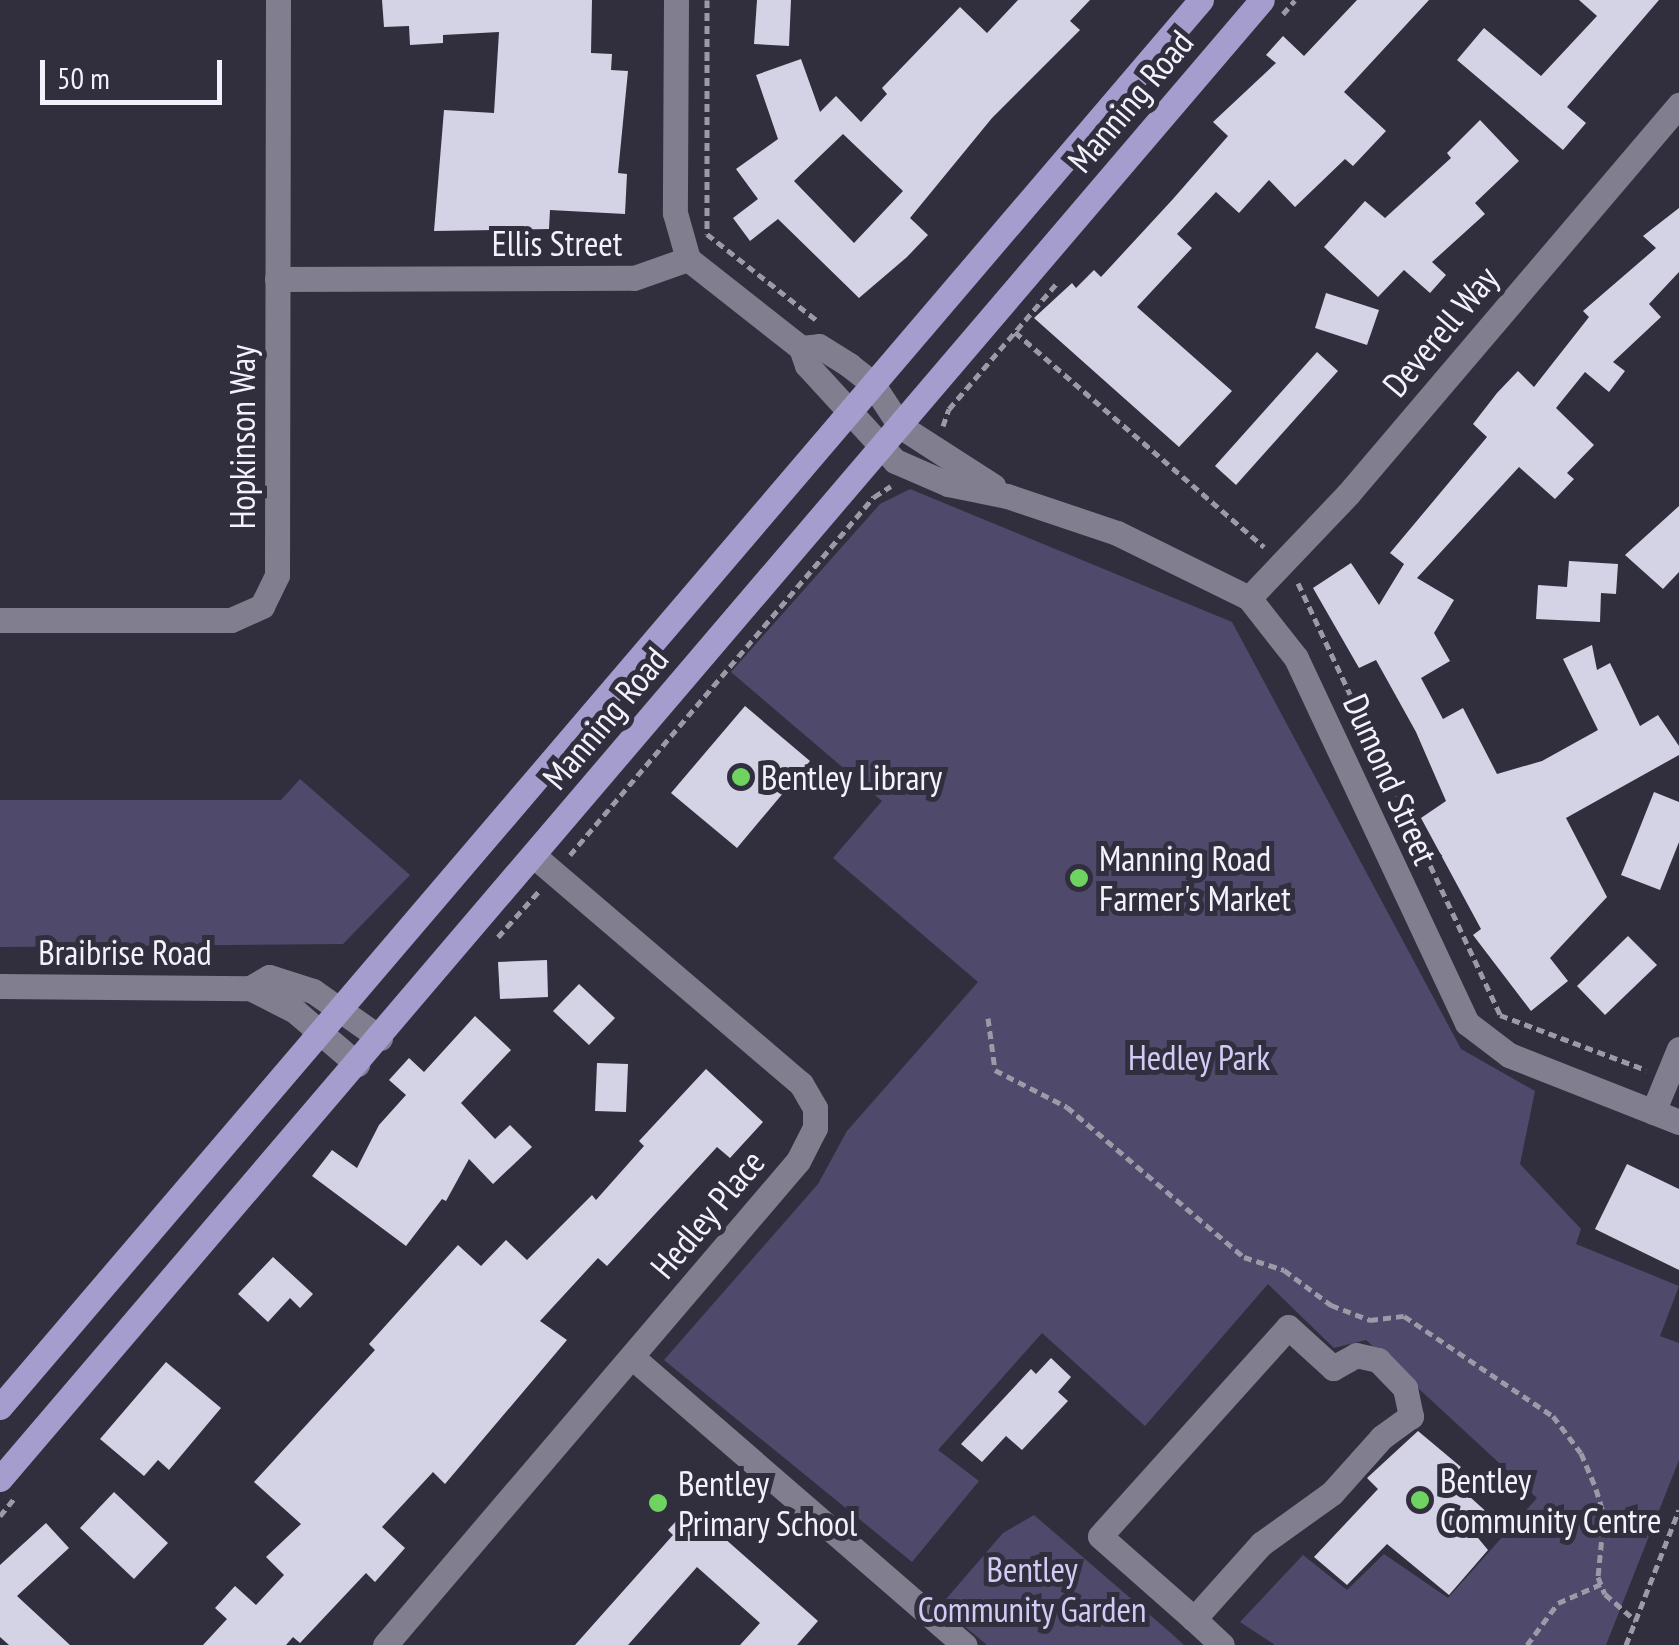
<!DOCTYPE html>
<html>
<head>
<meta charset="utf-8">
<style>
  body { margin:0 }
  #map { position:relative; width:1679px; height:1645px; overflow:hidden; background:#312f3e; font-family:"PT Sans Narrow",sans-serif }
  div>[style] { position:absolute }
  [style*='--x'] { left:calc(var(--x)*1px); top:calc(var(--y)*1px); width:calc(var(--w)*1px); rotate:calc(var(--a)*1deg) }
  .green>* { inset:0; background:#4f496c }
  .building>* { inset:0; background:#d4d2e5 }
  .path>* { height:5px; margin-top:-2.5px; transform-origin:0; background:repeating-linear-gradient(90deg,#9b9aa6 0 8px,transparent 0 13px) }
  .minor>* { height:25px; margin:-12.5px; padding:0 12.5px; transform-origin:12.5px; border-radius:12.5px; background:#807e8f }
  .major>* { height:25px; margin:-12.5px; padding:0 12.5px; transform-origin:12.5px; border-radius:12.5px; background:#a49dcd }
  .dots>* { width:28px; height:28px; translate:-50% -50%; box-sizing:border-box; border:5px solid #312f3e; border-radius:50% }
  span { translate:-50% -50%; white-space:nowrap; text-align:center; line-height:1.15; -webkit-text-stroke:10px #312f3e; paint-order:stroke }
  .street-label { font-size:35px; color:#f3f2fc }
  .poi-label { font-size:35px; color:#f3f2fc }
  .left { translate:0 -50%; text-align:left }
  .park-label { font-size:35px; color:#d1ccf6 }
  .scale { position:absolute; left:40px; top:60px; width:182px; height:45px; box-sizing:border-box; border:5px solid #f3f2fc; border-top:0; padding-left:12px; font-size:30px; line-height:35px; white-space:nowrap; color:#f3f2fc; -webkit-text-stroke:8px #312f3e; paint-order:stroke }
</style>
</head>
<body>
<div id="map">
  <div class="green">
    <i style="clip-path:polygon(910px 489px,1232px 622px,1461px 1049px,1535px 1091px,1520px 1164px,1581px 1229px,1576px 1244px,1679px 1286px,1660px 1336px,1679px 1343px,1679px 1460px,1606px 1645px,1275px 1645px,1240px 1622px,1303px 1555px,1347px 1590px,1384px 1554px,1448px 1598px,1537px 1498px,1366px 1340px,1334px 1348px,1268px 1284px,1145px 1426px,1042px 1333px,938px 1450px,979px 1481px,912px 1562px,664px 1360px,818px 1184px,847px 1131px,978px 982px,833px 858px,882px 801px,731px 672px,880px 504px)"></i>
    <i style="clip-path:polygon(300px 779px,410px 875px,343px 944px,0 947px,0 800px,281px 800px)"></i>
    <i style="clip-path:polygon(1034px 1515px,1172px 1634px,1184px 1645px,987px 1645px,940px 1606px,1003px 1533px)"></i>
  </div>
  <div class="building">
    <i style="clip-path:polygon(382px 0,592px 0,591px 53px,612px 54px,611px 70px,628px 71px,618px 173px,627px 174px,625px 214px,550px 210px,549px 229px,434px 231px,444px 110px,494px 113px,499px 32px,443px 35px,443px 43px,410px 45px,409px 26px,384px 27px)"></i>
    <i style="clip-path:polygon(757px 0,791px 0,789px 46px,754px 44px)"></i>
    <i style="clip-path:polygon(evenodd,1018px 0,1090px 0,1070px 21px,1080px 30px,992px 118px,910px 218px,928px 235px,907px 257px,859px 298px,778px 219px,750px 241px,733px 218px,758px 199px,736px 169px,778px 139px,756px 75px,801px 59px,820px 112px,836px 96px,861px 122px,887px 94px,882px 88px,960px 7px,987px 33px,1018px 0,843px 134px,903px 191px,854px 243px,794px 181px,843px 134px)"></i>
    <i style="clip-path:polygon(1357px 0,1429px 0,1344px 92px,1386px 131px,1353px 166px,1345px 159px,1295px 207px,1269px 180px,1239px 213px,1216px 192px,1177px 234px,1192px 248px,1137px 307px,1232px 391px,1179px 447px,1034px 318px,1072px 283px,1076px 288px,1094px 270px,1101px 277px,1173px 199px,1228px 136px,1213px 122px,1276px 63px,1266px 55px,1283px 36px,1304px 56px)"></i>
    <i style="clip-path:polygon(1579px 0,1659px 0,1567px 107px,1586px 123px,1563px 150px,1457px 60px,1484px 28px,1541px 76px,1597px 16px)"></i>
    <i style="clip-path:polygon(1480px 120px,1519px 161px,1475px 203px,1485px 214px,1432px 262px,1446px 275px,1430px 293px,1404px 270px,1378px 297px,1324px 247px,1365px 201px,1385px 218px,1451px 158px,1447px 153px)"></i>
    <i style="clip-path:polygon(1679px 208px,1679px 272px,1649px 304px,1661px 317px,1613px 362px,1625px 371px,1609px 392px,1585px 372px,1556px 408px,1594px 445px,1567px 473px,1574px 479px,1555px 499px,1519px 467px,1417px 578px,1454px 600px,1434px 633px,1450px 661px,1421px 678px,1443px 719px,1463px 708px,1497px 774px,1542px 761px,1598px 730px,1563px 659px,1592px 645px,1597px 670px,1610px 663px,1640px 726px,1658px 715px,1679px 746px,1679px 755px,1566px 818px,1607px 897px,1550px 958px,1568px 981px,1531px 1011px,1473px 935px,1481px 929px,1421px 818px,1446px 801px,1416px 732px,1376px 660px,1359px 668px,1313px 588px,1351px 563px,1379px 605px,1404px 564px,1390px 553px,1487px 437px,1473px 424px,1497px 393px,1518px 371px,1534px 387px,1589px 317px,1583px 311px,1656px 248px,1643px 236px)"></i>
    <i style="clip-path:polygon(1326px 293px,1379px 310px,1367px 345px,1315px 328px)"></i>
    <i style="clip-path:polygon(1317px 352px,1338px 371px,1236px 485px,1215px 466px)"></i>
    <i style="clip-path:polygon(1679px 506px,1679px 572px,1663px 589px,1625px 555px)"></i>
    <i style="clip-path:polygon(1569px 561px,1618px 564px,1616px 594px,1601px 593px,1600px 622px,1536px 619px,1538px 585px,1567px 587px)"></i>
    <i style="clip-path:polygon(745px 706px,810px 761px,737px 848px,671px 793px)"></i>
    <i style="clip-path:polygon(1654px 792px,1679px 802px,1679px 842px,1660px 890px,1621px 875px)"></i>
    <i style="clip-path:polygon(1628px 936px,1657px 965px,1605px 1015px,1577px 986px)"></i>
    <i style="clip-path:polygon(547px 960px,548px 997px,500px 999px,498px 962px)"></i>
    <i style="clip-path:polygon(579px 984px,615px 1018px,589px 1045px,553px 1011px)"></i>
    <i style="clip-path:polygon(475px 1016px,511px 1050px,461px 1103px,495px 1139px,510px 1125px,532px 1147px,493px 1184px,469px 1159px,446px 1201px,442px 1199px,406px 1246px,312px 1176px,332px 1150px,357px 1168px,379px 1125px,406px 1095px,389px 1080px,409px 1058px,424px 1072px)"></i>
    <i style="clip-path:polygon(597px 1063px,628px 1064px,626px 1112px,595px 1111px)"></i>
    <i style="clip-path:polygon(706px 1069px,763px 1122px,730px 1158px,717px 1147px,607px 1266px,598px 1258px,540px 1321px,567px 1340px,445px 1484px,433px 1472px,382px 1527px,405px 1548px,375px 1582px,366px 1573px,300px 1643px,293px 1637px,286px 1645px,203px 1645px,227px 1619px,215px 1608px,235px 1586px,256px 1605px,284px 1575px,266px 1557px,301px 1524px,254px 1482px,375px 1350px,369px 1344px,458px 1245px,481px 1266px,506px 1240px,527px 1260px,592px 1195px,596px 1200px,644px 1146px,639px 1141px)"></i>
    <i style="clip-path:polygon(1627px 1164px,1679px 1189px,1679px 1270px,1595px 1229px)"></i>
    <i style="clip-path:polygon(273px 1257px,313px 1294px,300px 1308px,290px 1298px,268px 1322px,238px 1294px)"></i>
    <i style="clip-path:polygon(1051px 1358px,1071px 1377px,1058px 1392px,1068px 1401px,1022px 1450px,1006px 1436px,982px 1462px,961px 1444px,1031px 1369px,1036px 1374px)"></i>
    <i style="clip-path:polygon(166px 1362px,221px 1408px,169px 1470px,158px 1460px,144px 1476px,100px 1439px)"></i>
    <i style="clip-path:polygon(1418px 1431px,1461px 1467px,1450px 1479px,1490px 1515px,1473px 1532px,1488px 1550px,1449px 1595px,1387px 1544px,1347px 1585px,1314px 1557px,1378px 1489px,1367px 1478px)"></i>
    <i style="clip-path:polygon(114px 1492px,168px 1543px,134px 1579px,80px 1528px)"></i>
    <i style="clip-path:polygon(689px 1507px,818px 1621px,797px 1645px,740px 1645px,760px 1623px,697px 1567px,628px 1645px,575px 1645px,673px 1535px,668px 1530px)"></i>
    <i style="clip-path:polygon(46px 1523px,69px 1548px,17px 1596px,70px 1645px,9px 1645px,0 1637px,0 1565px)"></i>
  </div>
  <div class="path">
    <i style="--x:707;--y:0;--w:234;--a:90"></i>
    <i style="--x:707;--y:234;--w:142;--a:38.2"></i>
    <i style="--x:1283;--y:14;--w:18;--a:-49"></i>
    <i style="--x:1015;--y:332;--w:329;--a:40.8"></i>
    <i style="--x:943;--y:426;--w:18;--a:-71"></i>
    <i style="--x:949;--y:409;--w:166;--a:-49.4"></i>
    <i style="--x:1298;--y:583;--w:477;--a:64.9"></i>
    <i style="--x:1500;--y:1015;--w:156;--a:20.6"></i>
    <i style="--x:570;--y:855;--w:470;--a:-49.7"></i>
    <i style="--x:874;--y:497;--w:20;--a:-33"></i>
    <i style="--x:498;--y:937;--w:63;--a:-48.2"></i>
    <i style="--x:988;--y:1018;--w:52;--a:82.3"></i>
    <i style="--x:995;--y:1070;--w:81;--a:27.2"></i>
    <i style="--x:1067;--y:1107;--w:232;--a:40.3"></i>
    <i style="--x:1244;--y:1257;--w:42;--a:18"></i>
    <i style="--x:1284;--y:1270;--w:59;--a:36.7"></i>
    <i style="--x:1331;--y:1305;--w:42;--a:21"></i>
    <i style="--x:1370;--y:1320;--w:34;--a:-7"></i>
    <i style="--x:1404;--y:1316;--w:179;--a:33.9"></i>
    <i style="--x:1553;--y:1416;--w:46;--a:52.9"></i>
    <i style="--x:1581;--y:1453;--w:39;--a:67"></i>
    <i style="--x:1596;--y:1489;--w:28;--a:73"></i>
    <i style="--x:1604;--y:1516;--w:61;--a:95.6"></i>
    <i style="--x:1598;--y:1577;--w:18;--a:68"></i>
    <i style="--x:1605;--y:1594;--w:41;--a:41.1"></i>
    <i style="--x:0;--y:1516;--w:22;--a:-51"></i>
    <i style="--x:1527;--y:1645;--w:52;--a:-53.6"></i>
    <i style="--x:1558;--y:1603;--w:47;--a:-23.8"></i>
    <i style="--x:1626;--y:1645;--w:145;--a:-68.6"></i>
  </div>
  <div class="minor">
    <i style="--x:676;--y:0;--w:213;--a:90.3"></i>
    <i style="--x:675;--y:213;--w:48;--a:74.2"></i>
    <i style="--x:277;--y:279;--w:357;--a:-0.2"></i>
    <i style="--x:634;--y:278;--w:57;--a:-19.4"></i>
    <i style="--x:688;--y:259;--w:144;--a:38.2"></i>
    <i style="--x:801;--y:348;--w:18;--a:71"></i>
    <i style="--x:807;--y:365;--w:130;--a:47.5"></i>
    <i style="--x:895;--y:461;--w:58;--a:23.5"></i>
    <i style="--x:948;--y:484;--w:60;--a:11.5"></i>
    <i style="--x:1007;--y:496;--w:116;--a:18.6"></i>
    <i style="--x:1117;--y:533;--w:147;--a:26.2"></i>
    <i style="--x:1249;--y:598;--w:76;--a:51.9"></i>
    <i style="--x:1296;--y:658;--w:403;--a:64.9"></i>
    <i style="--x:1467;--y:1023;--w:53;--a:37.3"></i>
    <i style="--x:1509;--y:1055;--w:183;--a:21.5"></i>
    <i style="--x:801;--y:348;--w:18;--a:-6"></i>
    <i style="--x:819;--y:346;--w:36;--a:32"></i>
    <i style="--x:849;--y:365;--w:29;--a:38"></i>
    <i style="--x:872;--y:383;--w:51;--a:56.9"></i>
    <i style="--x:900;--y:426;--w:111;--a:32.8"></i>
    <i style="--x:1249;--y:598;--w:144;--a:-46.4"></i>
    <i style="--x:1348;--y:494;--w:511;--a:-49.61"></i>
    <i style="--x:0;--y:620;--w:231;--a:0"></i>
    <i style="--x:231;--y:620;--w:34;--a:-24"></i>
    <i style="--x:262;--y:606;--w:34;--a:-64"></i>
    <i style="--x:277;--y:575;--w:575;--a:-89.9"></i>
    <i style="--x:0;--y:986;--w:250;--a:0.5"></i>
    <i style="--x:250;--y:988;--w:51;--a:27.1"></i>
    <i style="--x:295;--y:1011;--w:82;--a:40.5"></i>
    <i style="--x:250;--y:988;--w:22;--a:-30"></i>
    <i style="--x:269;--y:977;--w:46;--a:17.7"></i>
    <i style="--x:313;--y:991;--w:82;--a:35"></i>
    <i style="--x:1653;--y:1112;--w:68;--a:-67.6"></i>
    <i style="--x:1288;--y:1327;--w:61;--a:42.3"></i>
    <i style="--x:1333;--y:1368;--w:26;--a:-29"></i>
    <i style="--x:1356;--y:1355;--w:23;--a:13"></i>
    <i style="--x:1378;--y:1360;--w:39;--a:46"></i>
    <i style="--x:1405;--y:1388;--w:29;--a:78"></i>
    <i style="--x:1411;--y:1416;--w:36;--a:144"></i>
    <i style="--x:1382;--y:1437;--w:75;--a:131.8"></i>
    <i style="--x:1332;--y:1493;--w:87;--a:144.3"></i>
    <i style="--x:1261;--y:1544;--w:101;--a:131.8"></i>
    <i style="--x:1194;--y:1619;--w:125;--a:-138.6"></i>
    <i style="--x:1100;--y:1536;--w:281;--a:-48"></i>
    <i style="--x:632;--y:1357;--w:440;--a:40.9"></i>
    <i style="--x:1194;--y:1619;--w:38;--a:43"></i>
    <i style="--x:385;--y:1645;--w:636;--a:-49.53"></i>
    <i style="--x:798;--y:1161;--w:37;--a:-63"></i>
    <i style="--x:815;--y:1128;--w:20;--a:-90"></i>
    <i style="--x:815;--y:1108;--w:28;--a:-120"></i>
    <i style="--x:801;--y:1084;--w:351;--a:-139.5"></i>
  </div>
  <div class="major">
    <i style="--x:0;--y:1407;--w:1850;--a:-49.52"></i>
    <i style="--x:0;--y:1479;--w:1944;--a:-49.53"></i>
  </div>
  <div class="dots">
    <i style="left:741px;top:777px;background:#6ed360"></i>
    <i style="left:1079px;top:878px;background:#6ed360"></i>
    <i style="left:1420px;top:1500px;background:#6ed360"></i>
    <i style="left:658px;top:1503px;background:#6ed360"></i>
  </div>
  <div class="street-label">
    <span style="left:1130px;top:101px;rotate:-50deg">Manning Road</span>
    <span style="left:557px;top:243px">Ellis Street</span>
    <span style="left:1440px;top:331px;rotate:-50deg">Deverell Way</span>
    <span style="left:242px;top:437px;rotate:-90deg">Hopkinson Way</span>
    <span style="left:605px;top:718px;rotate:-50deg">Manning Road</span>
    <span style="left:1391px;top:779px;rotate:66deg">Dumond Street</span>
    <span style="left:125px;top:952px">Braibrise Road</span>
    <span style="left:707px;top:1214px;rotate:-50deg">Hedley Place</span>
  </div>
  <div class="poi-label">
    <span class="left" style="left:761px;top:777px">Bentley Library</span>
    <span class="left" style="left:1099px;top:878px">Manning Road<br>Farmer's Market</span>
    <span class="left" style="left:1440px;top:1500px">Bentley<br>Community Centre</span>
    <span class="left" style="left:678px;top:1503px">Bentley<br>Primary School</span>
  </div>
  <div class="park-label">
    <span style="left:1199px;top:1057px">Hedley Park</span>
    <span style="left:1032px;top:1589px">Bentley<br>Community Garden</span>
  </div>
  <div class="scale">50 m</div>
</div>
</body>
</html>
